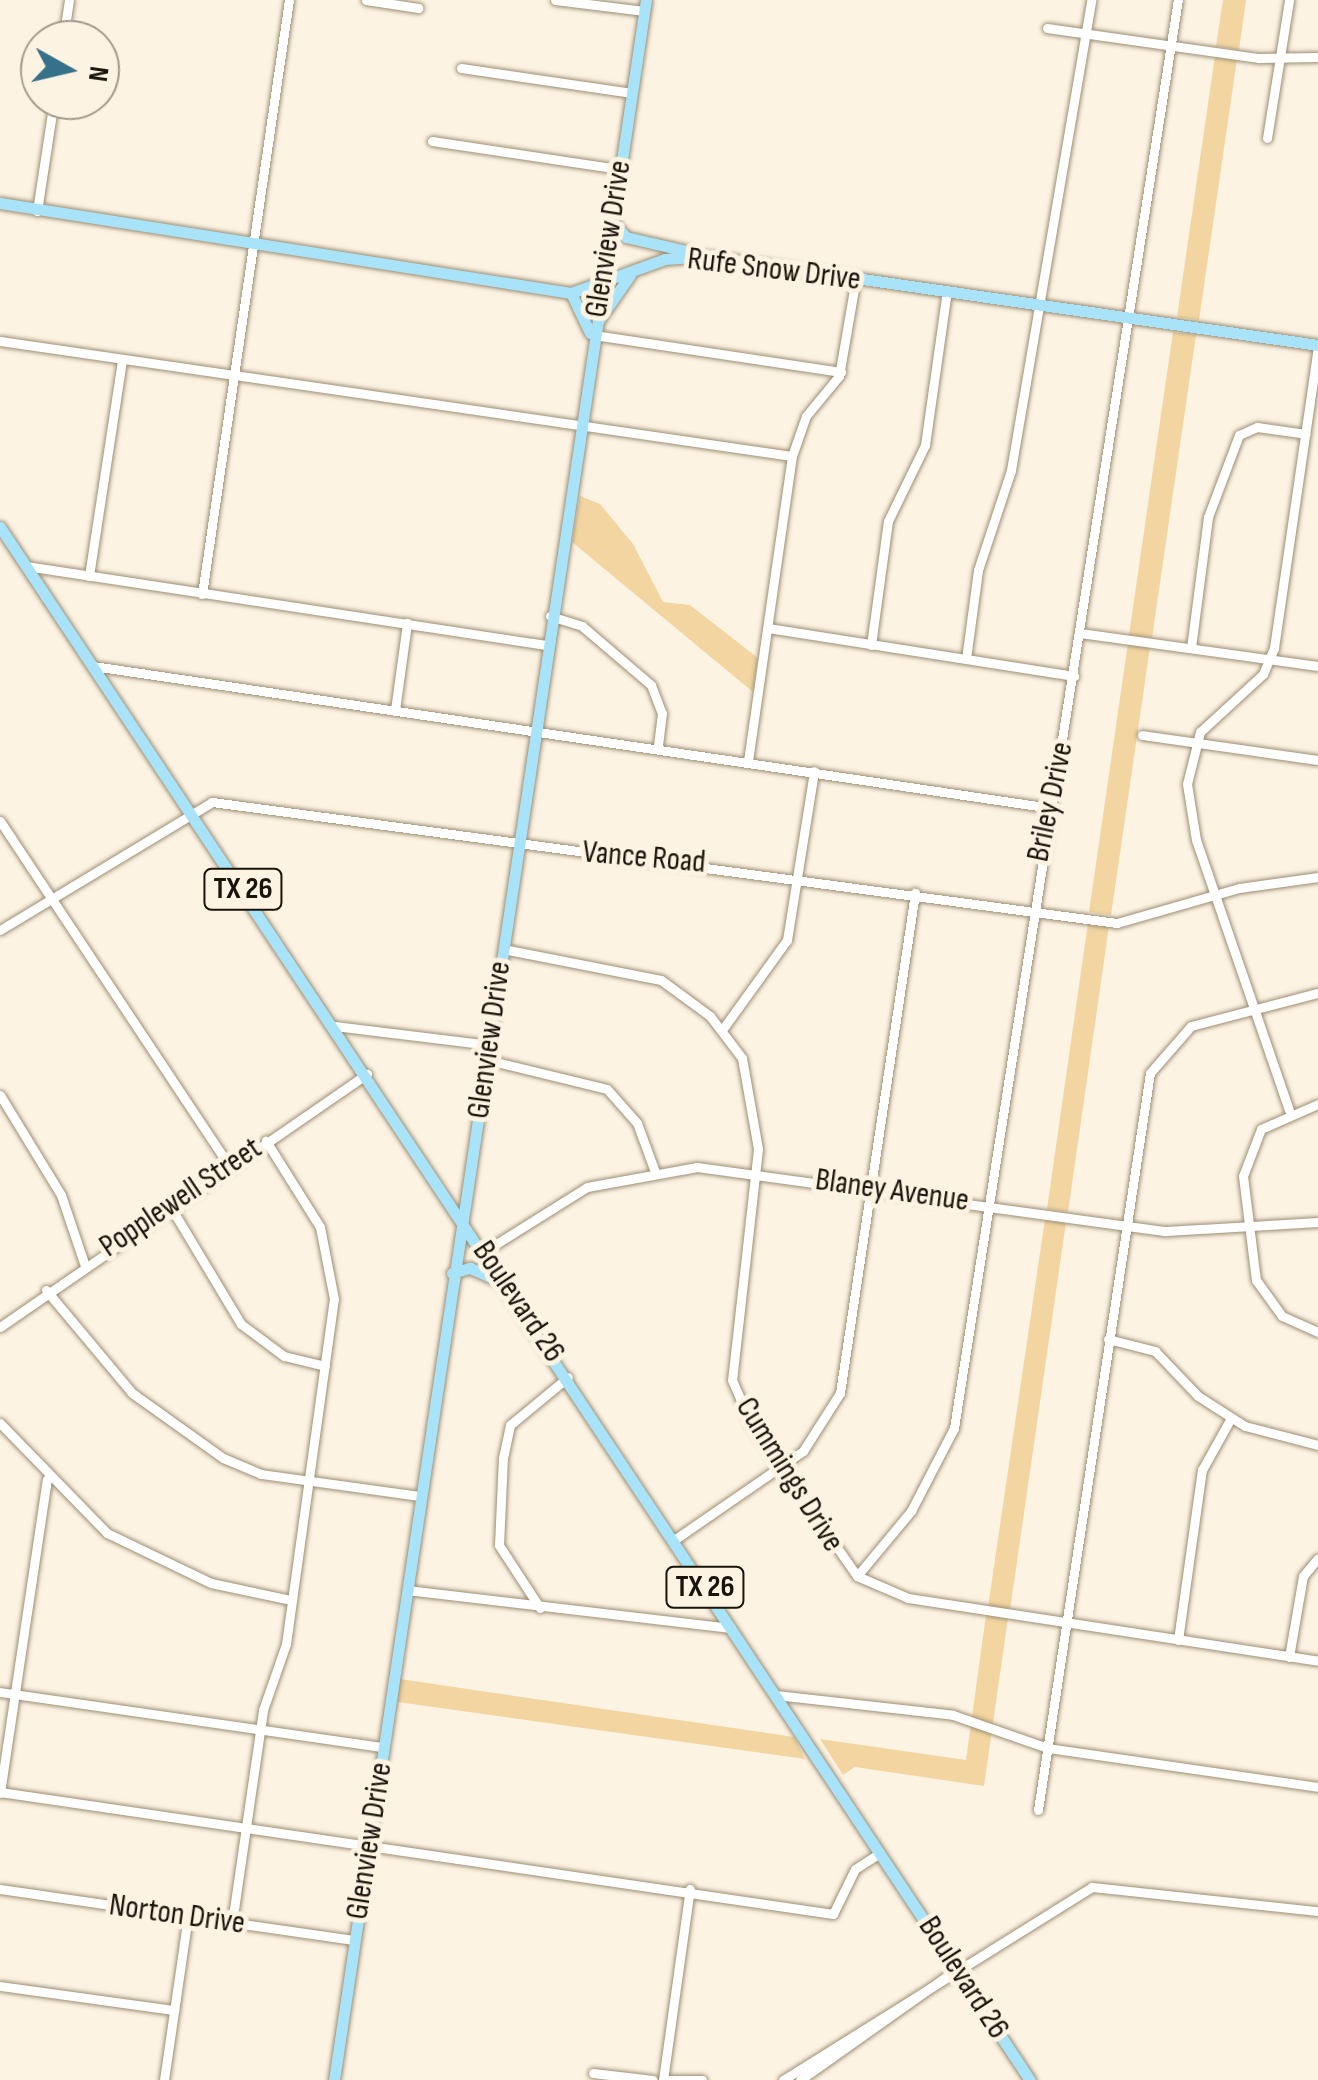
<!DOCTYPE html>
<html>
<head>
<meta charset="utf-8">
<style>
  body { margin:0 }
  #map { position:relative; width:1318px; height:2080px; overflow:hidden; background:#fdf3e3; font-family:"Sofia Sans Condensed",sans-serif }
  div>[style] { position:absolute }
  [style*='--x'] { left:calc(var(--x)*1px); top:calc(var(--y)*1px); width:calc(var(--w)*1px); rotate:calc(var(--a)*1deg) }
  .green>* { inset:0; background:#f2d5a1 }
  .roads { filter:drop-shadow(0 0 2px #9c8e74) drop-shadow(0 0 2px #9c8e74) }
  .minor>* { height:9px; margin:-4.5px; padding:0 4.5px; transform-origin:4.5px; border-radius:4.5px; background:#fff }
  .major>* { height:11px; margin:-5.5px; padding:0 5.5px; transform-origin:5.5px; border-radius:5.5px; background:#a9e3f9 }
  span { translate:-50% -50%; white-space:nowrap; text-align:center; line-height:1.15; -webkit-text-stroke:10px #fdf3e3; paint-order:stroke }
  .shield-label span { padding:2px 8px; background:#fdf3e3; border:2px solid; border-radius:8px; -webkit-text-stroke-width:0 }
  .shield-label { font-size:30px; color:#19140a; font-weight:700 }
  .street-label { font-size:32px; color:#19140a }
  .north { position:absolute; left:20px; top:20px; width:100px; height:100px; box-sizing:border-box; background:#fdf3e3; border:2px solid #a29a8c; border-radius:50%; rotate:98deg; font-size:28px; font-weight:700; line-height:40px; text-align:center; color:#19140a }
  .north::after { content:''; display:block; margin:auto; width:35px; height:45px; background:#357188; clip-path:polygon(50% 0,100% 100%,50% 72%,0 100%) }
</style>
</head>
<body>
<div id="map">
  <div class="green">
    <i style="clip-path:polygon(1223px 0,1246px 0,1239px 50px,1216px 46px)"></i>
    <i style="clip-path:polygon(1215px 56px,1237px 59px,1199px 320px,1177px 317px)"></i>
    <i style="clip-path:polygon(1173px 332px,1196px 335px,1152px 638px,1129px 635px)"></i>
    <i style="clip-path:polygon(580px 496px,600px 504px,633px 544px,663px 602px,690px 605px,758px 658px,753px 692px,572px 542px)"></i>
    <i style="clip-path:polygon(1128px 643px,1150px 647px,1111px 915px,1089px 912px)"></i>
    <i style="clip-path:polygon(1088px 923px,1109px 926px,1068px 1212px,1047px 1209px)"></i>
    <i style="clip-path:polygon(1045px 1219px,1066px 1222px,1010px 1610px,988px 1607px)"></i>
    <i style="clip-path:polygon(986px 1615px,1008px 1618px,984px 1786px,855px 1767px,843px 1775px,820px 1739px,966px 1760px)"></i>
    <i style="clip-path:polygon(400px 1679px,794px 1737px,805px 1759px,398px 1702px)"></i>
  </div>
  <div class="roads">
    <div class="minor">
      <i style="--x:366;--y:0;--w:53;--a:8.7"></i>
      <i style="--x:555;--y:0;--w:90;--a:7"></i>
      <i style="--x:1047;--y:28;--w:214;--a:8.1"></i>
      <i style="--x:1259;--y:58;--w:59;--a:-1"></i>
      <i style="--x:63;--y:40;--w:40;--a:-81.5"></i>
      <i style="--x:461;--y:68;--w:173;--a:8.3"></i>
      <i style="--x:1267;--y:138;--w:140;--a:-80.9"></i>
      <i style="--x:432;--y:141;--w:190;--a:8.5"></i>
      <i style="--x:37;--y:211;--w:112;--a:-81.3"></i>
      <i style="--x:594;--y:335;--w:250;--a:8.5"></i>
      <i style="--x:0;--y:341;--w:800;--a:8.26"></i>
      <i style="--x:26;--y:566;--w:526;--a:8.64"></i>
      <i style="--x:89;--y:576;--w:219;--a:-81.3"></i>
      <i style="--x:202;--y:594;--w:600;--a:-81.67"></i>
      <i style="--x:550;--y:616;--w:34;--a:17"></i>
      <i style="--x:582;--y:626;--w:91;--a:40.5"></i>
      <i style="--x:651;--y:685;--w:30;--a:69"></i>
      <i style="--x:662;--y:713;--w:34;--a:97"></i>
      <i style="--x:768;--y:628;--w:310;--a:8.9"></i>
      <i style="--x:1080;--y:633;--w:240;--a:7.9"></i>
      <i style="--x:871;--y:645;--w:125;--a:-82.2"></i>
      <i style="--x:888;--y:521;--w:85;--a:-64"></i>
      <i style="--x:925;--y:445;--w:156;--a:-81.9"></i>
      <i style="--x:1191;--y:648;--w:132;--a:-82.6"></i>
      <i style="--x:1208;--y:517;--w:88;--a:-69.3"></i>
      <i style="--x:1239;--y:435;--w:20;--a:-24"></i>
      <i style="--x:1257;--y:427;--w:49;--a:8.1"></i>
      <i style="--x:966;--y:659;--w:90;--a:-82.3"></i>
      <i style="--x:978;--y:570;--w:105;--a:-71.7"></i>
      <i style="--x:1011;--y:470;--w:477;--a:-80.3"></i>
      <i style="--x:93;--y:666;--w:961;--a:8.43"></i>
      <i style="--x:395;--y:710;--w:88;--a:-82.1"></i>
      <i style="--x:1142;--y:735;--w:178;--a:8.1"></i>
      <i style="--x:748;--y:761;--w:308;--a:-81.8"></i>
      <i style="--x:792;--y:456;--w:42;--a:-70.7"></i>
      <i style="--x:806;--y:416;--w:52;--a:-50.5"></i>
      <i style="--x:839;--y:376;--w:99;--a:-80.2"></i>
      <i style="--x:0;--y:821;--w:414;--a:56.4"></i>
      <i style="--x:0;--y:930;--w:248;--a:-31.1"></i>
      <i style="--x:212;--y:802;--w:913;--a:7.62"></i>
      <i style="--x:1117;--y:923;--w:127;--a:-16"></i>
      <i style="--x:1239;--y:888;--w:80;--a:-7.9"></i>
      <i style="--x:503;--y:949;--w:161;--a:11.1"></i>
      <i style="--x:661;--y:980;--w:61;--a:36.3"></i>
      <i style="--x:710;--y:1016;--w:53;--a:52.7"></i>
      <i style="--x:742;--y:1058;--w:92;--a:80"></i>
      <i style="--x:758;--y:1149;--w:232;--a:96.4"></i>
      <i style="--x:732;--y:1380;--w:48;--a:66.6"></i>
      <i style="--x:751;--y:1424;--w:185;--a:55.1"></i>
      <i style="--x:857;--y:1576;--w:56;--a:23.3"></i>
      <i style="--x:908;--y:1598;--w:415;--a:8.7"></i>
      <i style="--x:335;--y:1026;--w:156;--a:7"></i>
      <i style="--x:722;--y:1030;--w:111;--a:-54.2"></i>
      <i style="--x:787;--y:940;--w:171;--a:-80.9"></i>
      <i style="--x:488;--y:1060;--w:122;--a:13.7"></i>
      <i style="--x:607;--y:1089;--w:45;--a:48.6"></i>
      <i style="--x:637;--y:1123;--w:52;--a:69.8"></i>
      <i style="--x:0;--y:1095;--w:117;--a:58.6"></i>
      <i style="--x:61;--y:1195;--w:72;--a:71.3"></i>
      <i style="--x:1318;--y:1104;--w:62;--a:156.3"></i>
      <i style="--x:1261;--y:1129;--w:50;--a:111"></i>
      <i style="--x:1243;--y:1176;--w:105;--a:82.9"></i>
      <i style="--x:1256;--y:1280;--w:44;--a:54.2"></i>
      <i style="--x:1282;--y:1316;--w:39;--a:24"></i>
      <i style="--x:1289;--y:1110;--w:286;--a:-109"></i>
      <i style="--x:1196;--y:840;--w:57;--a:-99.1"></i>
      <i style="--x:1187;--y:784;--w:54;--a:-76"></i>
      <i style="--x:1200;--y:732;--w:86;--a:-42.6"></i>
      <i style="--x:1263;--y:674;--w:28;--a:-67"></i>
      <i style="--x:1274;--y:648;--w:306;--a:-81.7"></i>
      <i style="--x:170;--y:1206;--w:138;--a:59"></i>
      <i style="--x:241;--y:1324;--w:54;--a:36.7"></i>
      <i style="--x:284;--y:1356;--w:42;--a:13.7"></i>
      <i style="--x:485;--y:1251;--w:120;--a:-32.1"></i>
      <i style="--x:587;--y:1187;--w:112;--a:-10.3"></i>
      <i style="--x:697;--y:1167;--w:473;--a:7.8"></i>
      <i style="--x:1166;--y:1231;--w:152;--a:-3.4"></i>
      <i style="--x:46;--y:1290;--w:134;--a:50.1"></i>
      <i style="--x:132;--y:1393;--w:112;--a:35.5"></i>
      <i style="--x:223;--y:1458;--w:41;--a:22.8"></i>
      <i style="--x:261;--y:1474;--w:161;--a:7.9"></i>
      <i style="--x:0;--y:1327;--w:446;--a:-34.6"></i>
      <i style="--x:1108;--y:1339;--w:49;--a:14.3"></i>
      <i style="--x:1155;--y:1351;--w:62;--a:46.3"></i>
      <i style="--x:1198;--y:1396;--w:56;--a:32.6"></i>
      <i style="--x:1245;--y:1426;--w:75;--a:14.6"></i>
      <i style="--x:0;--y:1423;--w:153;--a:45.8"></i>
      <i style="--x:107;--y:1533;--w:115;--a:25.7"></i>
      <i style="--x:211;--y:1583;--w:82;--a:12"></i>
      <i style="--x:674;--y:1540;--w:157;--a:-34.6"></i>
      <i style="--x:803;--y:1451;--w:69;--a:-57.5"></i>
      <i style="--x:840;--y:1393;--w:506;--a:-81.47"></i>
      <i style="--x:857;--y:1576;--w:85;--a:-50.3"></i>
      <i style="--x:911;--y:1511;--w:93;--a:-62.6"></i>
      <i style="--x:954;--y:1428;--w:1445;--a:-81.09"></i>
      <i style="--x:407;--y:1590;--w:326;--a:6.7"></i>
      <i style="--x:540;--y:1608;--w:75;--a:-123.1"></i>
      <i style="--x:499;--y:1545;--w:87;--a:-87.4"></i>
      <i style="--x:503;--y:1458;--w:34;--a:-78"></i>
      <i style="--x:510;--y:1425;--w:75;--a:-39.6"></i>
      <i style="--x:1178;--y:1640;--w:172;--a:-82"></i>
      <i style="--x:1202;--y:1470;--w:60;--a:-60.9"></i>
      <i style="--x:1289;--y:1657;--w:82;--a:-80.2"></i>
      <i style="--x:1303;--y:1576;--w:23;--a:-50"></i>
      <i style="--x:0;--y:1692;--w:388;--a:8.2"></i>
      <i style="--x:776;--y:1695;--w:178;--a:6.4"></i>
      <i style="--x:953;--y:1715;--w:101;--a:19.2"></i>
      <i style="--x:1048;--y:1748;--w:273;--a:8.2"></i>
      <i style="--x:0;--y:1792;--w:842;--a:8.33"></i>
      <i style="--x:833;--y:1914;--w:50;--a:-63.9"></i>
      <i style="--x:855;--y:1869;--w:30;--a:-33"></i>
      <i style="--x:0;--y:1793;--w:317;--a:-81.5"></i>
      <i style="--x:1038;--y:1810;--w:745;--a:-81.36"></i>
      <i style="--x:1150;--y:1073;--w:62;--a:-48.9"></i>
      <i style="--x:1191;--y:1026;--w:131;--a:-14.6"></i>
      <i style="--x:0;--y:1889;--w:359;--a:8.2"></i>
      <i style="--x:232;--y:1923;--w:215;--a:-81.7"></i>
      <i style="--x:263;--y:1710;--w:70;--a:-70.8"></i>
      <i style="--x:286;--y:1644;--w:348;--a:-82.1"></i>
      <i style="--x:334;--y:1299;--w:73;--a:-101"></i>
      <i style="--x:320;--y:1227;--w:102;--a:-122.1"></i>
      <i style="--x:0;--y:1986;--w:176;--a:7.9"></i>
      <i style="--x:593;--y:2073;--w:60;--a:6.7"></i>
      <i style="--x:164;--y:2080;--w:166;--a:-81.7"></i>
      <i style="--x:663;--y:2080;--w:193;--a:-82"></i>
      <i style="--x:670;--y:2080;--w:32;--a:0"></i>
      <i style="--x:783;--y:2080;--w:364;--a:-32"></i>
      <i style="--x:1092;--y:1887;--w:227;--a:6.1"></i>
      <i style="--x:800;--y:2080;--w:192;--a:-35.3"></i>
    </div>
    <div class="major">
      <i style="--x:0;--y:203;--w:578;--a:8.96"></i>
      <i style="--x:571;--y:293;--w:100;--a:-19.9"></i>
      <i style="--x:665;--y:259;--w:39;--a:-4"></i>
      <i style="--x:704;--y:256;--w:620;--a:8.25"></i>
      <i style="--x:612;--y:222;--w:21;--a:47"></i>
      <i style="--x:626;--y:237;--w:67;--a:13"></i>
      <i style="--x:571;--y:293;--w:44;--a:64.6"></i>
      <i style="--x:598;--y:321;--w:56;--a:-55.2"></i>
      <i style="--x:0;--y:527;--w:1864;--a:56.45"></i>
      <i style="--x:452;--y:1273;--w:19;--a:-16"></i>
      <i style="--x:470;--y:1268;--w:32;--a:24"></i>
      <i style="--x:334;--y:2080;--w:2103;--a:-81.47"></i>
    </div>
  </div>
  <div class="shield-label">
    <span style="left:243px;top:889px">TX 26</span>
    <span style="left:705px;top:1587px">TX 26</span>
  </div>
  <div class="street-label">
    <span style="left:609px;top:239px;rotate:-81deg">Glenview Drive</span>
    <span style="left:774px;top:270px;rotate:7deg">Rufe Snow Drive</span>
    <span style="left:1051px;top:802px;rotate:-78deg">Briley Drive</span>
    <span style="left:644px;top:858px;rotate:5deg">Vance Road</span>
    <span style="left:490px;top:1040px;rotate:-82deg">Glenview Drive</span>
    <span style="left:892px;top:1191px;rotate:8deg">Blaney Avenue</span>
    <span style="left:181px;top:1198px;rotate:-34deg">Popplewell Street</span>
    <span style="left:518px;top:1302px;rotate:56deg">Boulevard 26</span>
    <span style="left:789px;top:1475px;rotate:58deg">Cummings Drive</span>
    <span style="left:370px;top:1841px;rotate:-81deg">Glenview Drive</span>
    <span style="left:177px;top:1915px;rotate:8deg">Norton Drive</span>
    <span style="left:963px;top:1978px;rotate:57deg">Boulevard 26</span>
  </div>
  <div class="north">N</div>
</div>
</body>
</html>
